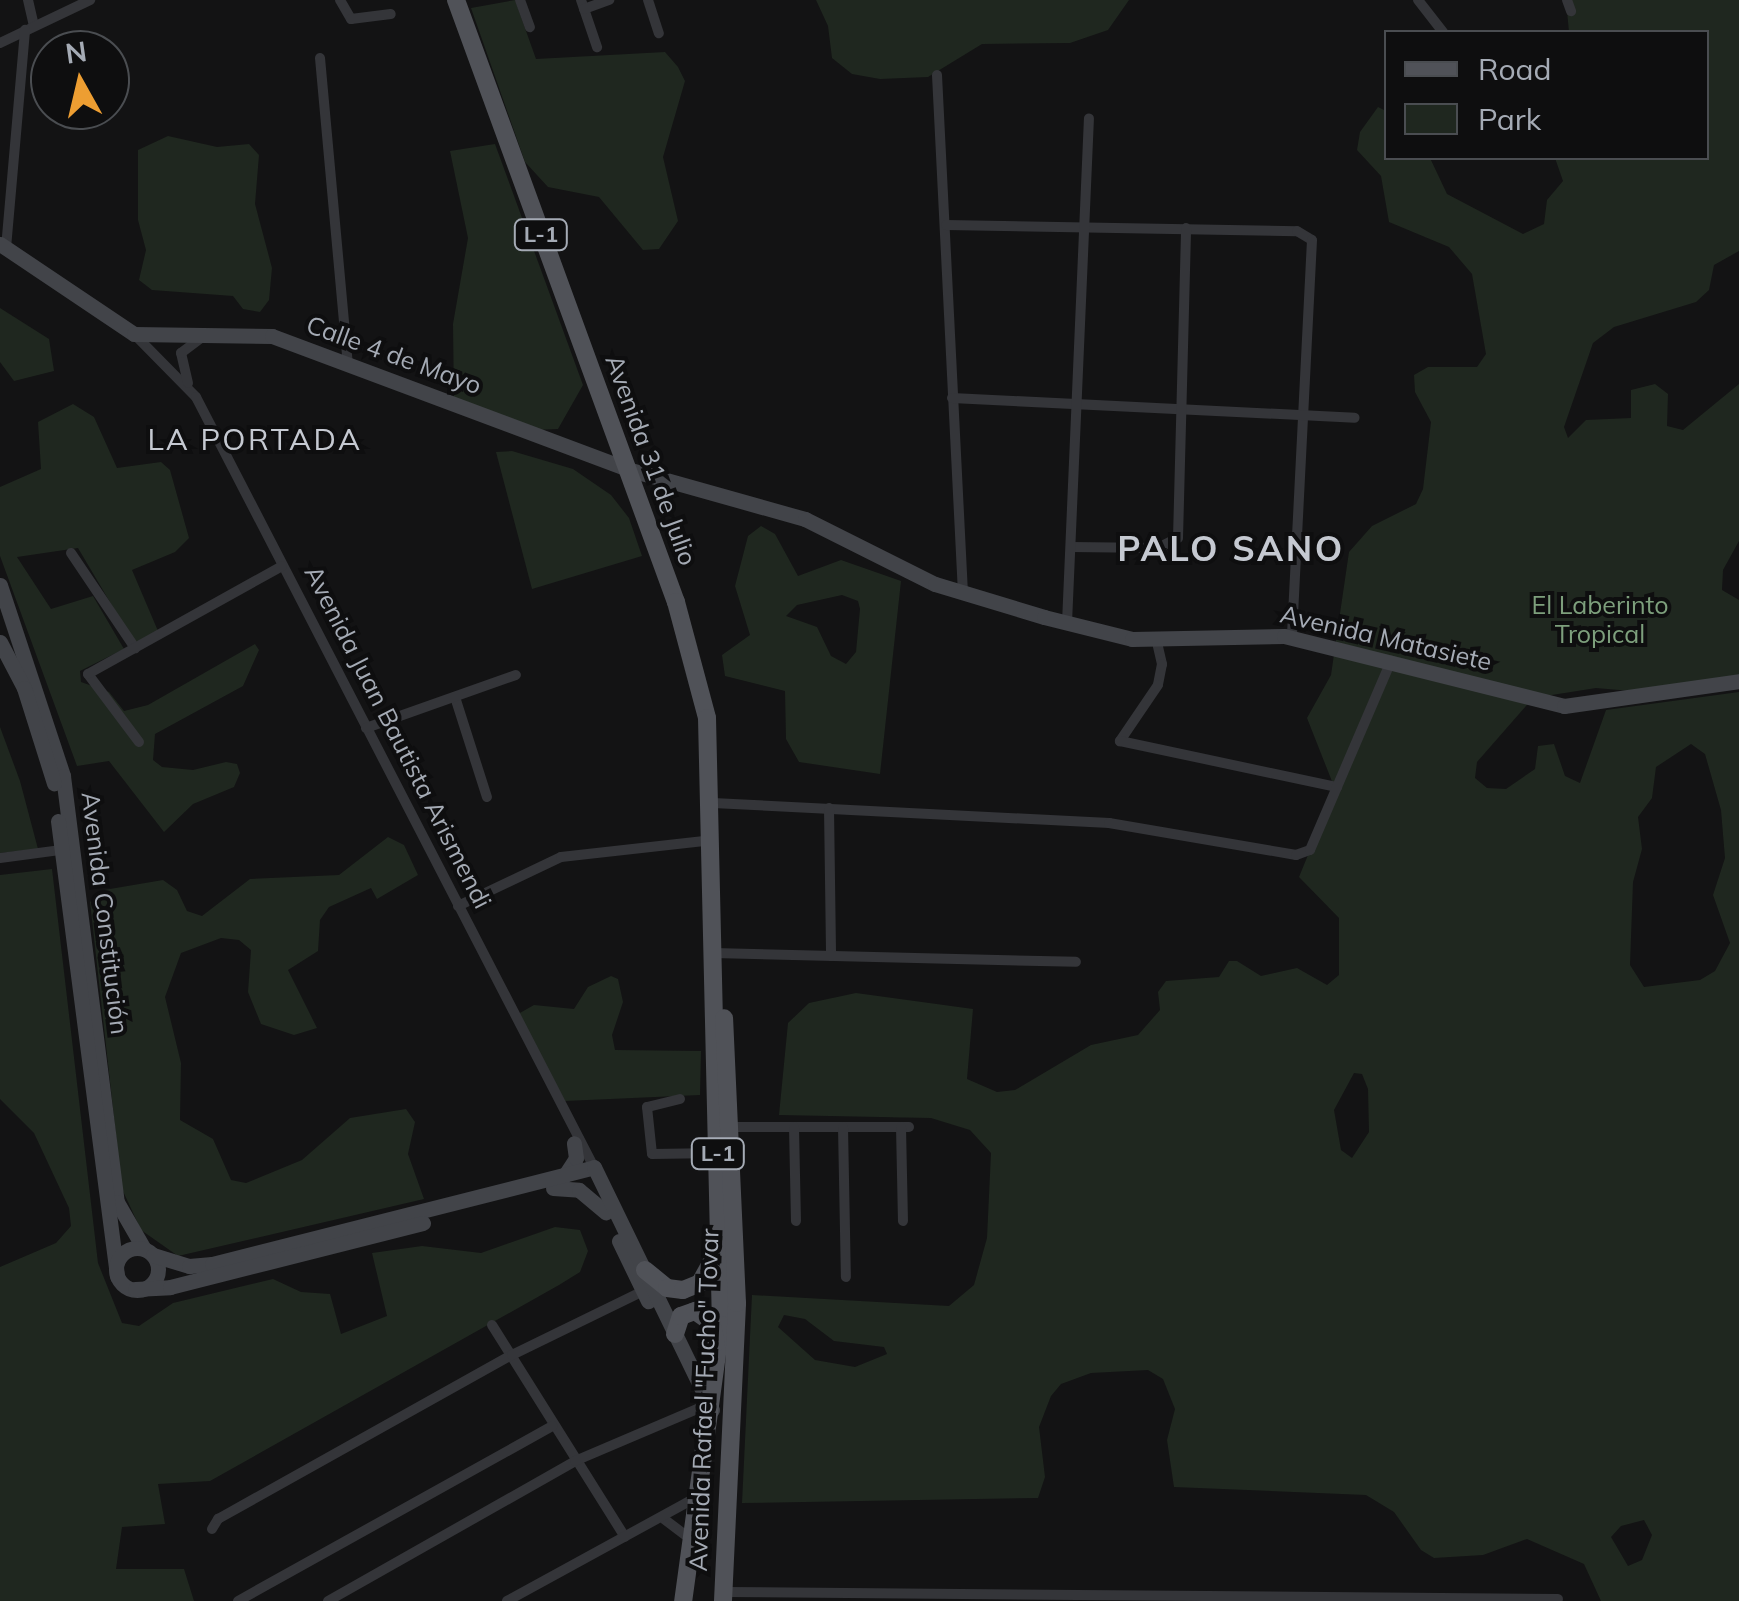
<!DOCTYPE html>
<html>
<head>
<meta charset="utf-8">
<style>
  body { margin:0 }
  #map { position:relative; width:1739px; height:1601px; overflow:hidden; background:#131314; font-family:Mulish,sans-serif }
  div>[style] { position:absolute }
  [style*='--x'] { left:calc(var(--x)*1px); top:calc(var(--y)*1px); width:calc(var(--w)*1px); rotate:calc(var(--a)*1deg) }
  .green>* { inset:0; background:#1f271f }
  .street>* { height:10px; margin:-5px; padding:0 5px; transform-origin:5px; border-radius:5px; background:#343539 }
  .secondary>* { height:15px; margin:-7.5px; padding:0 7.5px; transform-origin:7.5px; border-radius:7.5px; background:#424449 }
  .secondary>.ring { margin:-7.5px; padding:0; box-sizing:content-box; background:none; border:15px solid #424449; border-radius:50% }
  .primary>* { height:18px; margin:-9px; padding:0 9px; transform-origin:9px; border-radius:9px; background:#505258 }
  span { translate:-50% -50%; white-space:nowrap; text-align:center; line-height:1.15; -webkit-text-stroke:8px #0e0e0f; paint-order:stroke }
  .shield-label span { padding:2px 8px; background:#0e0e0f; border:2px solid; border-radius:8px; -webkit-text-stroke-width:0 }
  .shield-label { font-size:22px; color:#a5abb5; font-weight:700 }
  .street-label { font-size:25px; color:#a5abb5 }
  .park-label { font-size:25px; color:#7d9f7c }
  .quarter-label { font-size:30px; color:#c5c9d1; letter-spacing:2.5px }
  .district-label { font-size:35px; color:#c5c9d1; font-weight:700; letter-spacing:2.5px }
  .legend { position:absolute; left:1384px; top:30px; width:325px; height:130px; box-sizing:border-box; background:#0e0e0f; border:2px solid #4a4d51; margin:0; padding:12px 18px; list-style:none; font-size:30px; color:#a5abb5 }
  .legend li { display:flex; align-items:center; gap:20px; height:50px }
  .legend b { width:50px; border:2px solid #4a4d51 }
  .north { position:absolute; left:30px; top:30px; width:100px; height:100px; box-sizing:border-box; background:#0e0e0f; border:2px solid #4a4d51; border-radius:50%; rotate:352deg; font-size:28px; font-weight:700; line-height:40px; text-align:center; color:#a5abb5 }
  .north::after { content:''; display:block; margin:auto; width:35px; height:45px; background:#ed9e32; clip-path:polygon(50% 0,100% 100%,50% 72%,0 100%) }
</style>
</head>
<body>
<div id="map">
  <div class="green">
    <i style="clip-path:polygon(515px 0,536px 59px,665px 52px,678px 67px,685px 81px,663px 157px,678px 221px,659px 249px,643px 250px,599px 197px,548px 187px,525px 162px,471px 8px)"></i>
    <i style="clip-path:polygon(816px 0,1129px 0,1108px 30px,1070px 43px,982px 44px,928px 77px,880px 79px,852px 74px,832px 58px,828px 26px)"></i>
    <i style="clip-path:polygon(evenodd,1566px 0,1739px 0,1739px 251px,1714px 265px,1709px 290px,1696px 302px,1614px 327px,1593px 343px,1564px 427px,1568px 438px,1586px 420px,1631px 418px,1631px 390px,1655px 384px,1668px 394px,1667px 426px,1683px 430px,1739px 384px,1739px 541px,1723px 570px,1722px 590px,1739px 600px,1739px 681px,1642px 692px,1596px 688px,1533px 698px,1477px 762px,1475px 778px,1487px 788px,1506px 789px,1535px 769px,1538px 746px,1554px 744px,1565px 776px,1580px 783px,1606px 710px,1739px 692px,1739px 1601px,1601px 1601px,1584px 1564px,1527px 1539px,1483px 1555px,1434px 1558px,1421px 1550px,1394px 1512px,1366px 1495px,1174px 1487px,1167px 1440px,1175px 1409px,1163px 1379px,1148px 1370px,1091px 1373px,1061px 1384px,1051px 1396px,1039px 1427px,1045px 1477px,1038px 1498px,742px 1503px,752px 1295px,949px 1306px,974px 1285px,987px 1238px,991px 1153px,970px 1130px,931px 1118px,779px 1115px,788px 1023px,809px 1003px,856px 993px,973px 1009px,967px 1079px,997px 1092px,1015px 1090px,1091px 1045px,1138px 1035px,1160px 1010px,1158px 992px,1166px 981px,1219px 977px,1229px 961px,1237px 961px,1261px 976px,1297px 968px,1327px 985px,1339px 975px,1339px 918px,1299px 877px,1335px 789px,1307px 718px,1331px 675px,1349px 552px,1372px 526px,1416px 504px,1423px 489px,1431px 422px,1415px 392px,1414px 375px,1428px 367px,1477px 367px,1486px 354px,1472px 274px,1449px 247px,1389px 222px,1381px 176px,1357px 150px,1360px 132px,1378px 107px,1386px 111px,1386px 158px,1430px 158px,1447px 194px,1523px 234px,1544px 224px,1547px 200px,1563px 181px,1555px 158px,1706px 158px,1706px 32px,1569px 32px,1566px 0,1691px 744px,1705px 754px,1721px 810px,1725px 858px,1713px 895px,1730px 943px,1715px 971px,1700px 980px,1644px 987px,1630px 965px,1633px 882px,1642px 849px,1638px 817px,1652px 798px,1656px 767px,1691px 744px,1566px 0,1354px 1073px,1362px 1074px,1368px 1089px,1369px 1132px,1352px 1158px,1341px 1150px,1334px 1110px,1354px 1073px,1566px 0,784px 1315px,805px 1319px,834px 1341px,884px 1347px,887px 1354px,855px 1367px,815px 1360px,778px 1327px,784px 1315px,1566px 0,1644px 1520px,1652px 1535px,1642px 1560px,1628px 1566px,1611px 1537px,1621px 1526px,1644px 1520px)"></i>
    <i style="clip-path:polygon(168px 136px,217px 147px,249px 144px,259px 155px,255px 204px,272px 268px,269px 300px,260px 312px,243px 309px,233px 296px,152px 290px,139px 280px,146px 250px,138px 220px,138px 150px)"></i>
    <i style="clip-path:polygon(495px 144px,583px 385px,558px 429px,533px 430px,454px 403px,453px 324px,468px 238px,450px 151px)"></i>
    <i style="clip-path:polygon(0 308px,49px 339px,54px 371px,14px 381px,0 362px)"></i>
    <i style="clip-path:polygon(73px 404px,94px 417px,117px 468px,161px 462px,170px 470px,189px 538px,175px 552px,132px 570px,158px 631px,143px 641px,133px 641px,78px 548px,17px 557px,51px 609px,93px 596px,124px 649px,80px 671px,81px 682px,109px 692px,124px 711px,148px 705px,255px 644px,259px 650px,243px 686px,155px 734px,153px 760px,162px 767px,193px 770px,226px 762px,237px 764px,240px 773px,234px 787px,193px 804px,164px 832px,109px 761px,77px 766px,0 556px,0 487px,41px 469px,38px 422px)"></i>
    <i style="clip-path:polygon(512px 451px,573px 469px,611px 495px,629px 518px,642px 556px,532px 589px,496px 452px)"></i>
    <i style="clip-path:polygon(evenodd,761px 526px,775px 534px,798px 576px,841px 560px,901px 581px,880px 774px,799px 762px,786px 739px,785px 691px,725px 676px,722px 655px,750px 635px,735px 586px,748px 536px,761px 526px,842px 595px,858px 601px,860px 609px,856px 652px,846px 664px,831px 656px,817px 627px,786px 616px,797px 605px,842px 595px)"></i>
    <i style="clip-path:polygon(0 727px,20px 781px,38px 849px,0 853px)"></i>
    <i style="clip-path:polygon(388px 837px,404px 845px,418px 875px,377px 899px,371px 888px,329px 907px,320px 920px,318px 951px,288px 970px,317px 1028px,294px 1035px,261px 1024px,248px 992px,251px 950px,239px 940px,221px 938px,181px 953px,165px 997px,181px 1063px,180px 1120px,213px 1139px,231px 1180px,246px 1183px,302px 1160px,350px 1118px,406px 1109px,415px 1122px,408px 1154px,424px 1199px,178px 1256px,141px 1230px,122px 1189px,90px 902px,104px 890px,163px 880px,177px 890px,187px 911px,202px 916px,250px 879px,339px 875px)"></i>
    <i style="clip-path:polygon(52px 869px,98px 1263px,122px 1323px,139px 1326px,173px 1303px,273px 1279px,301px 1292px,330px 1294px,341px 1334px,387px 1316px,372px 1253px,422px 1246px,481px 1253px,555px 1227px,580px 1230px,588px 1251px,580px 1272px,559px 1285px,210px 1481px,158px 1484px,165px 1524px,122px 1527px,116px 1569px,184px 1569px,194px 1601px,0 1601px,0 1267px,56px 1243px,71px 1226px,69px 1208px,34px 1133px,0 1099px,0 875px)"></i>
    <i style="clip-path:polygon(611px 976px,618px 979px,623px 1002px,612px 1035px,615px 1050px,701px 1051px,700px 1095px,565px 1101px,518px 1014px,534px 1005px,574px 1009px,588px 987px)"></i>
  </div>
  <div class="street">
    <i style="--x:28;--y:0;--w:26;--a:77"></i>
    <i style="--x:340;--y:0;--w:22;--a:60"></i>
    <i style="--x:351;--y:19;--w:40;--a:-7.1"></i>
    <i style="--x:520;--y:0;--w:29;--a:70"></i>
    <i style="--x:581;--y:0;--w:50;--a:71.2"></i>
    <i style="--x:648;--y:0;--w:35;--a:72"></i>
    <i style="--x:1418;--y:0;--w:41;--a:52"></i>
    <i style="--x:1567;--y:0;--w:12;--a:70"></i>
    <i style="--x:584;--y:9;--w:27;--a:-20"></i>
    <i style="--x:0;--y:43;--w:100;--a:-25.5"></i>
    <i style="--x:320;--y:58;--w:308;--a:84.8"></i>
    <i style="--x:937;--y:75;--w:519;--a:87.13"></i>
    <i style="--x:946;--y:225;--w:351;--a:1"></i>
    <i style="--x:1297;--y:231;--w:17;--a:31"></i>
    <i style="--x:1312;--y:240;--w:399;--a:92.9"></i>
    <i style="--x:6;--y:248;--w:219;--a:-85"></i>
    <i style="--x:135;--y:335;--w:87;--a:45.5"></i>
    <i style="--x:196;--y:397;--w:867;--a:62.67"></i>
    <i style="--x:188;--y:383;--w:31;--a:-103"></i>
    <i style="--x:181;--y:353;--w:25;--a:-37"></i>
    <i style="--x:952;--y:398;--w:403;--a:2.8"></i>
    <i style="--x:1071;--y:547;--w:87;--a:0.7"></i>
    <i style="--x:1158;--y:548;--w:22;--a:-27"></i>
    <i style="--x:1178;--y:538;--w:310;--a:-88.5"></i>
    <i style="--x:71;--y:553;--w:115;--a:56"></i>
    <i style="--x:1067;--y:623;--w:505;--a:-87.51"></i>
    <i style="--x:1156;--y:638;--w:27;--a:77"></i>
    <i style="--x:1162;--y:664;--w:21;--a:101"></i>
    <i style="--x:1158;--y:685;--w:68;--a:124.2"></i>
    <i style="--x:1120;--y:741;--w:222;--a:12"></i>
    <i style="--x:455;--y:697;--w:105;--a:72.3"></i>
    <i style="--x:366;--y:728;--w:159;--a:-19.5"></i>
    <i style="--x:139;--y:742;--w:85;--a:-126.9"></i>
    <i style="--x:88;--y:674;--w:222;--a:-29.1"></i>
    <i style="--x:713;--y:803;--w:397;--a:2.9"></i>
    <i style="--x:1109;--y:823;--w:190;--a:9.7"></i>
    <i style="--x:1296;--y:855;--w:15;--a:-20"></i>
    <i style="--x:1310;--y:850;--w:206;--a:-66.8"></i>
    <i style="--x:829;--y:808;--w:148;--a:89.2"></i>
    <i style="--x:0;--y:858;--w:62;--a:-7.5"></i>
    <i style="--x:458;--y:906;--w:114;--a:-25.4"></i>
    <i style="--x:561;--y:857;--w:153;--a:-6.4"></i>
    <i style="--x:713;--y:953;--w:363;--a:1.4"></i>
    <i style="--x:680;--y:1099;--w:34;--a:166"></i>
    <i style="--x:647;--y:1107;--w:47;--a:83.9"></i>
    <i style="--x:652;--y:1154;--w:66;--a:-0.9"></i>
    <i style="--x:732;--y:1127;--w:177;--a:0"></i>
    <i style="--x:794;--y:1127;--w:94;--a:88.8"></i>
    <i style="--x:843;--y:1127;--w:150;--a:88.9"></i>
    <i style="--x:901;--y:1127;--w:94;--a:88.8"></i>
    <i style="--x:492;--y:1325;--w:250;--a:57.9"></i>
    <i style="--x:664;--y:1519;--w:26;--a:37"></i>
    <i style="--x:212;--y:1529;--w:12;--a:-59"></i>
    <i style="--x:218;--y:1519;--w:337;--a:-29.2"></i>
    <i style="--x:512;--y:1355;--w:146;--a:-26"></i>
    <i style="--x:724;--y:1592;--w:834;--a:0.48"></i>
    <i style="--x:238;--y:1601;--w:360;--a:-29.1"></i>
    <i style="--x:328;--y:1601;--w:284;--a:-29.5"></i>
    <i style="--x:575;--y:1461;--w:135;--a:-23.1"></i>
    <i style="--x:507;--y:1601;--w:209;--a:-28.7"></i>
  </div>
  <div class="secondary">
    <i style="--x:0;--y:244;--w:161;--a:33.9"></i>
    <i style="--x:134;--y:334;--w:138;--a:0.8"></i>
    <i style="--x:272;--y:336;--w:379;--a:20.5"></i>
    <i style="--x:627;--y:469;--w:185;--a:15.7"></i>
    <i style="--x:805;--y:519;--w:145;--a:26.6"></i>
    <i style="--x:935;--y:584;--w:114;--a:16.8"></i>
    <i style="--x:1044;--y:617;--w:91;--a:14"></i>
    <i style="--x:1132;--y:639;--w:152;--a:-1.1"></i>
    <i style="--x:1284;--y:636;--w:289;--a:14"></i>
    <i style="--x:1564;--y:706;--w:177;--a:-8.1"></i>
    <i style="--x:0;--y:585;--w:201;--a:71.7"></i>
    <i style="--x:63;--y:776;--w:429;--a:82.8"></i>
    <i style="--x:117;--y:1202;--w:54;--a:60.1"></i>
    <i style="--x:0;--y:642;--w:52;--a:62.4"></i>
    <i style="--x:24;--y:688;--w:100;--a:72.5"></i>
    <i style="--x:58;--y:821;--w:459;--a:82.6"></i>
    <i style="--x:565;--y:1175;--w:20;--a:-57"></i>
    <i style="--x:576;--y:1158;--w:15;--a:-98"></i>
    <i style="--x:553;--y:1188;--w:26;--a:4"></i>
    <i style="--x:579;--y:1190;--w:35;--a:40"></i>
    <i style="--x:619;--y:1241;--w:67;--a:64.2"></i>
    <i class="ring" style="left:116px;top:1248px;width:27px;height:27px"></i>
    <i style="--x:153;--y:1255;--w:38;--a:17"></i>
    <i style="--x:189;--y:1266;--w:23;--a:-5"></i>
    <i style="--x:212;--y:1264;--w:394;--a:-14.2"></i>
    <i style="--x:594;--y:1167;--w:270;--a:64.1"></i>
    <i style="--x:135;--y:1289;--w:35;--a:-3"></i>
    <i style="--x:170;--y:1287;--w:261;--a:-14.2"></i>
  </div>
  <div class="primary">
    <i style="--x:456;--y:0;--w:641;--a:69.93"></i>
    <i style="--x:676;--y:602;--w:120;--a:75"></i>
    <i style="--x:707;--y:718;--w:607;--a:88.68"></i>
    <i style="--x:721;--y:1325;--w:279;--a:97.8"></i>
    <i style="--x:645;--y:1270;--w:28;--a:39"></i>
    <i style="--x:667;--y:1288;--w:16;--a:7"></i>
    <i style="--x:683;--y:1290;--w:18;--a:-22"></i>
    <i style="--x:700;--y:1283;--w:37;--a:-61"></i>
    <i style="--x:675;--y:1334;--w:19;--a:-72"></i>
    <i style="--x:681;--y:1316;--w:15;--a:-20"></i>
    <i style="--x:695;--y:1311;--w:19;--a:35"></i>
    <i style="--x:711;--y:1322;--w:21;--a:76"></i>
    <i style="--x:723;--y:1601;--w:298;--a:-87.3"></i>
    <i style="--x:737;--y:1303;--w:285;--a:-92.6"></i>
  </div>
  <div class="shield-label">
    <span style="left:541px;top:235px">L-1</span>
    <span style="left:718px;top:1154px">L-1</span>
  </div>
  <div class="street-label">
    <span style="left:394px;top:355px;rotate:20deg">Calle 4 de Mayo</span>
    <span style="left:651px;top:460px;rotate:70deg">Avenida 31 de Julio</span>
    <span style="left:1386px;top:638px;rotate:13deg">Avenida Matasiete</span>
    <span style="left:398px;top:737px;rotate:63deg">Avenida Juan Bautista Arismendi</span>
    <span style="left:105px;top:913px;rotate:83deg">Avenida Constitución</span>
    <span style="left:704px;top:1400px;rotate:-88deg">Avenida Rafael "Fucho" Tovar</span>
  </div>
  <div class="park-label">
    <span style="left:1600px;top:620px">El Laberinto<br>Tropical</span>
  </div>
  <div class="quarter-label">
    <span style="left:255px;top:439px">LA PORTADA</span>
  </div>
  <div class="district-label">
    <span style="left:1231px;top:548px">PALO SANO</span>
  </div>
  <ul class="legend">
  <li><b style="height:12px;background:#505258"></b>Road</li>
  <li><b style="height:28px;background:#1f271f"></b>Park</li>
  </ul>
  <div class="north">N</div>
</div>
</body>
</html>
